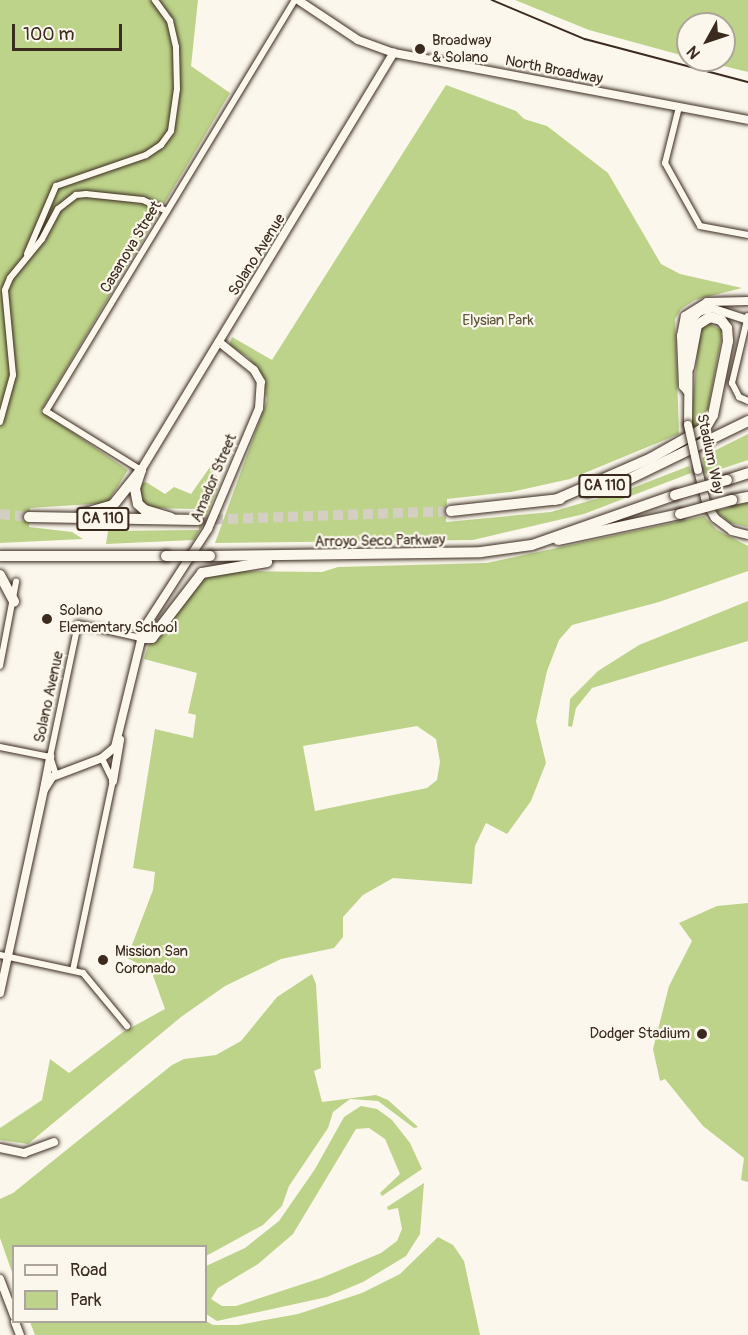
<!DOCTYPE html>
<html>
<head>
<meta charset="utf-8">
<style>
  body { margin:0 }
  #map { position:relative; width:748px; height:1335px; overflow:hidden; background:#fbf7ec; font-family:Pangolin,sans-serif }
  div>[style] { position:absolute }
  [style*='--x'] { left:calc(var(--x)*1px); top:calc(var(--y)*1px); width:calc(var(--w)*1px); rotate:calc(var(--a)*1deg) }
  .green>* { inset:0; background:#bdd38a }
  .highway-tunnel>* { height:10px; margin-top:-5px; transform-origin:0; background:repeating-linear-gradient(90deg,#d5cec3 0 10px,transparent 0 15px) }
  .roads { filter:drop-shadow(0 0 2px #3b2a1e) drop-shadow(0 0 2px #3b2a1e) }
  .street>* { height:6px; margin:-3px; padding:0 3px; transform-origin:3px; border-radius:3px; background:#fbf7ec }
  .secondary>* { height:8px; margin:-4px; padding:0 4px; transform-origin:4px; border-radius:4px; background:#fbf7ec }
  .highway>* { height:10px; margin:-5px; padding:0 5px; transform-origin:5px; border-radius:5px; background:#fbf7ec }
  .tram>* { height:1.5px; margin:-0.75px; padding:0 0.75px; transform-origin:0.75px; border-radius:0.75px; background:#3b2a1e }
  .bridges { filter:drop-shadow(0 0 2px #3b2a1e) drop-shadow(0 0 2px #3b2a1e) }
  .secondary-bridge>* { height:8px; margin:-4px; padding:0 4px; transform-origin:4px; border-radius:4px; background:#fbf7ec }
  .highway-bridge>* { height:10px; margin:-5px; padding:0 5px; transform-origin:5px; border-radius:5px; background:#fbf7ec }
  .dots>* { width:16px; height:16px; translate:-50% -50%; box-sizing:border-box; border:3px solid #fbf7ec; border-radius:50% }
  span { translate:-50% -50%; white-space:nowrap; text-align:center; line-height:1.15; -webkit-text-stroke:4.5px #fbf7ec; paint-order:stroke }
  .shield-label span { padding:2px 4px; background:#fbf7ec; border:2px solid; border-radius:4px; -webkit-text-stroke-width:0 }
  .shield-label { font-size:14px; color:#3b2a1e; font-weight:700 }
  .poi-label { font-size:15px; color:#3b2a1e }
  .left { translate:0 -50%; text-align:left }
  .right { translate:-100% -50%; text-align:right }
  .street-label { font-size:15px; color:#3b2a1e }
  .park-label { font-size:15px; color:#5c5439 }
  .legend { position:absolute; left:12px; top:1245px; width:195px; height:78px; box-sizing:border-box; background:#fbf7ec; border:2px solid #aea59a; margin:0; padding:8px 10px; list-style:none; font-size:18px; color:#3b2a1e }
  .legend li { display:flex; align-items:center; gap:12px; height:30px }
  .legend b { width:30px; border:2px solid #aea59a }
  .north { position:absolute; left:676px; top:12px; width:60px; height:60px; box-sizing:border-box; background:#fbf7ec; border:2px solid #aea59a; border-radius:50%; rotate:230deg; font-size:16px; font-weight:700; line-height:24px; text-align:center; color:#3b2a1e }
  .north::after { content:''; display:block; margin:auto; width:21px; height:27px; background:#3b2a1e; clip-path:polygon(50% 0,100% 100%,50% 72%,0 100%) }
  .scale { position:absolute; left:12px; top:24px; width:110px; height:27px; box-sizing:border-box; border:3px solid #3b2a1e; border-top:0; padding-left:8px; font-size:18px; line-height:21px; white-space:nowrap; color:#3b2a1e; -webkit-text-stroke:4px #fbf7ec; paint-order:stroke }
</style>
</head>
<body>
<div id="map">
  <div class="green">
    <i style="clip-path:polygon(0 0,198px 0,191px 66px,230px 93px,41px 411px,128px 470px,107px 503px,30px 508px,29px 527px,72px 532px,83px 539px,0 543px)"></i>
    <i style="clip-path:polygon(515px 0,748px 0,748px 72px,699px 60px,724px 60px,724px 24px,688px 24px,688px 57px,589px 30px)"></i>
    <i style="clip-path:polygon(446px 85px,516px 111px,524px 119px,547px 126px,608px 173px,661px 264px,680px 274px,742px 288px,695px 300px,681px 309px,675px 319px,679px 434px,570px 479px,511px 492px,447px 499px,446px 522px,551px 512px,630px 489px,689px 466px,691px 473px,584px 514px,473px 540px,215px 543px,267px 400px,262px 375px,248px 357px,229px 345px,232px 337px,272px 360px)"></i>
    <i style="clip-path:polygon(707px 322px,721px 330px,721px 340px,706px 419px,694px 431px,691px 416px,700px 328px)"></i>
    <i style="clip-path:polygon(748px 434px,748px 460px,706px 474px,702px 457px)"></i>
    <i style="clip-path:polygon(210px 467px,220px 481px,204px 522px,194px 540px,106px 544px,108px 531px,199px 530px,198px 509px,147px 508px,140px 501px,141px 484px,146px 482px,165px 494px,174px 487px,191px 494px)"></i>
    <i style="clip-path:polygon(748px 502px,748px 527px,730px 523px,716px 511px)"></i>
    <i style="clip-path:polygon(evenodd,704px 516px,717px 530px,748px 546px,748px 571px,659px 602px,572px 625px,559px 640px,547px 671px,536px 721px,546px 763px,540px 778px,531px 801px,507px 834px,486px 823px,475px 846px,472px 884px,393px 878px,363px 895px,343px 917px,343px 937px,334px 948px,281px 959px,225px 986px,181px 1017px,28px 1144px,0 1140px,0 1128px,42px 1100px,50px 1059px,69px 1073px,123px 1032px,165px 1009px,151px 970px,127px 958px,153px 890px,155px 872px,133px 868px,155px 729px,193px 738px,196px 715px,188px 713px,197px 673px,144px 659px,148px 646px,192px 585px,206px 574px,222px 571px,322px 572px,338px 567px,487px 563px,704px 516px,417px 726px,436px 739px,440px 762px,437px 780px,427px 788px,315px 811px,303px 746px,417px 726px)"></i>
    <i style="clip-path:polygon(748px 601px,748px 641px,592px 688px,576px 708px,572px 727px,568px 726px,570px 699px,598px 671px,639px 645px)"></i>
    <i style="clip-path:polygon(748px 903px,748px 1182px,741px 1180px,744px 1158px,703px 1126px,665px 1079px,660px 1081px,653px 1049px,669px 986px,692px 941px,679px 923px,717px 906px)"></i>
    <i style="clip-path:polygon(312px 974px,316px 984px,321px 1068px,314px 1071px,322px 1102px,376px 1095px,388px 1100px,418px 1127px,414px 1128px,378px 1101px,350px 1099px,333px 1112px,328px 1128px,289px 1186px,282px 1206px,263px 1225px,206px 1256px,206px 1246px,14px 1246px,13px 1275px,0 1238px,0 1199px,13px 1193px,172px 1065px,184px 1059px,216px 1055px,241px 1041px,277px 997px)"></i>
    <i style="clip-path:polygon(361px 1106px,377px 1109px,392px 1120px,410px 1143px,422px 1169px,382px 1196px,380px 1193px,400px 1174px,385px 1139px,369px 1128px,356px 1129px,293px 1234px,258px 1264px,218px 1288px,211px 1299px,222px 1306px,236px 1306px,321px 1278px,381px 1253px,397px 1241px,402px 1229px,398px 1208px,388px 1210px,387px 1207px,424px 1183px,420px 1234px,406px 1256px,363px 1282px,327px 1297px,217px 1321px,206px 1314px,206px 1266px,245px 1248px,279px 1221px,315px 1169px,344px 1117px)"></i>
    <i style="clip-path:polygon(438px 1237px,453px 1245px,464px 1261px,480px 1335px,35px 1335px,30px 1322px,206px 1321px,213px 1325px,238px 1325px,298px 1314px,362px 1293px,400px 1274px)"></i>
  </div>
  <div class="highway-tunnel">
    <i style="--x:0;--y:514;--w:29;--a:6"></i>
    <i style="--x:198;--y:520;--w:253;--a:-2"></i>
  </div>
  <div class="roads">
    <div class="street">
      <i style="--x:679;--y:107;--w:58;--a:104"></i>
      <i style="--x:665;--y:163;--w:72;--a:60.9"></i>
      <i style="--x:700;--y:226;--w:49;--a:10.6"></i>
      <i style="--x:27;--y:254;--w:74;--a:-66.9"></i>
      <i style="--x:56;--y:186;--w:95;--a:-19"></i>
      <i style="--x:146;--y:155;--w:18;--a:-34"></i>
      <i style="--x:161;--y:145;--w:17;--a:-54"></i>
      <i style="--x:171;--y:131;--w:42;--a:-81.9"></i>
      <i style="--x:177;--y:89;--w:42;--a:-91.4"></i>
      <i style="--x:176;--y:47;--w:27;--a:-103"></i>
      <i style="--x:170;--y:21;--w:26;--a:-126"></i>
      <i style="--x:747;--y:320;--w:65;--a:103.4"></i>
      <i style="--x:732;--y:383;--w:16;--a:63"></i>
      <i style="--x:739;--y:397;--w:10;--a:24"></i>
      <i style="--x:0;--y:422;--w:49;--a:-74.5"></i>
      <i style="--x:13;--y:375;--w:85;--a:-95.4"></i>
      <i style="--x:5;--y:290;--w:13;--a:-67"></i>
      <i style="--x:10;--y:278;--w:50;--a:-50.6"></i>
      <i style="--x:42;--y:239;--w:34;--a:-62"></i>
      <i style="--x:58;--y:209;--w:23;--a:-38"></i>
      <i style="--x:76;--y:195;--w:10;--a:-6"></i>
      <i style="--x:86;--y:194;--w:57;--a:6"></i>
      <i style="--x:143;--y:200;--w:26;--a:25"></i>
      <i style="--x:141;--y:470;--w:112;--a:-148.2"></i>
      <i style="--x:46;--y:411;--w:481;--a:-58.8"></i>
      <i style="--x:0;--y:666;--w:86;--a:-79.2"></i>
      <i style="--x:0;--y:747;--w:51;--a:11.3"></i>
      <i style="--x:56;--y:775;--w:19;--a:-108"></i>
      <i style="--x:50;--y:757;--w:136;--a:-78.1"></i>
      <i style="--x:78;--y:624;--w:65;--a:12.5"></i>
      <i style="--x:0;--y:955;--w:85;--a:12.2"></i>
      <i style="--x:83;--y:973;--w:69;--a:50.3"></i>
      <i style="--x:73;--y:970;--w:193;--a:-78.1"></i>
      <i style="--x:113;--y:781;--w:25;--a:-116"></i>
    </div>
    <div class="secondary">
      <i style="--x:298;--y:0;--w:72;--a:33.7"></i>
      <i style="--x:358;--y:40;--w:38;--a:20"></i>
      <i style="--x:394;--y:53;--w:360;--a:10.7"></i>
      <i style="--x:687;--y:391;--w:6;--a:-129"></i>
      <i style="--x:683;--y:386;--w:50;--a:-92.3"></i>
      <i style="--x:681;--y:336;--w:20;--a:-79"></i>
      <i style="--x:685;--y:316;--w:26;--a:-32"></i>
      <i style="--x:707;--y:302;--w:41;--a:-1.4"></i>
      <i style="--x:688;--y:425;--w:103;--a:-89.4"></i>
      <i style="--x:689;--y:322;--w:14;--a:-45"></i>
      <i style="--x:699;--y:312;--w:13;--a:-18"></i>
      <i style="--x:711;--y:308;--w:38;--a:18"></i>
      <i style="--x:747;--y:320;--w:3;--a:-72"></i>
      <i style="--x:141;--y:470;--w:488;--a:-58.8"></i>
      <i style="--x:698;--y:470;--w:34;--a:76"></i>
      <i style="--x:706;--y:503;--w:17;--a:59"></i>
      <i style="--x:715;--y:518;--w:21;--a:37"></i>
      <i style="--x:732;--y:531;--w:16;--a:14"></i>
      <i style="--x:113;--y:781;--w:42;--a:-80.3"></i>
      <i style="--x:44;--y:789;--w:33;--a:-79"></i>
      <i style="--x:0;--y:993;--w:208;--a:-77.8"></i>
      <i style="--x:44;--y:790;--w:15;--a:-58"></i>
      <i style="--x:52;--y:777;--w:53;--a:-20.8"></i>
      <i style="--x:102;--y:758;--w:17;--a:-40"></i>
      <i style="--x:115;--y:747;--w:122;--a:-76.3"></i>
      <i style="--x:144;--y:628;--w:118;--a:-57.1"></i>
      <i style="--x:208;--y:529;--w:131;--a:-67.1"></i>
      <i style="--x:259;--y:408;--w:26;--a:-86"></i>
      <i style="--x:261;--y:382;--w:14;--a:-120"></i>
      <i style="--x:254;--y:370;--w:45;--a:-141.3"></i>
      <i style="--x:0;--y:1148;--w:25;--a:12"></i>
      <i style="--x:24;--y:1153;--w:32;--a:-20"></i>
      <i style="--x:0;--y:1279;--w:40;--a:69"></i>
      <i style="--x:15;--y:1322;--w:14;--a:69"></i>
    </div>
    <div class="highway">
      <i style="--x:141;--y:470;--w:20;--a:108"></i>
      <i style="--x:135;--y:489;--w:15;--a:79"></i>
      <i style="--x:138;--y:504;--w:9;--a:41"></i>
      <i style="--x:145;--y:510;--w:27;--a:17"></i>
      <i style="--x:727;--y:480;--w:22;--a:-18"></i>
      <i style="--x:587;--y:492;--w:44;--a:-17.2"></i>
      <i style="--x:629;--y:479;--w:132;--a:-26"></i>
      <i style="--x:555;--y:500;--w:105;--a:-23.6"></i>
      <i style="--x:651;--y:458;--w:63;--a:-29.4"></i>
      <i style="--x:706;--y:427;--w:14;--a:-60"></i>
      <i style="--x:713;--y:415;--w:76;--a:-78.5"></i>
      <i style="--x:728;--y:341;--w:13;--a:-94"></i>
      <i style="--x:727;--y:328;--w:10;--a:-127"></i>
      <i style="--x:721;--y:320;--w:11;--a:-165"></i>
      <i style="--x:710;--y:317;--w:15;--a:148"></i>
      <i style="--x:697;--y:325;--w:43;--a:100.8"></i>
      <i style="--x:732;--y:500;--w:16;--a:-11"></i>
      <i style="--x:451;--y:511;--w:110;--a:-6.3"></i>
      <i style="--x:82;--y:514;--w:32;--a:-16"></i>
      <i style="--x:113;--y:505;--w:45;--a:-51.3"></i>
      <i style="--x:29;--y:517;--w:169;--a:1"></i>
      <i style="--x:558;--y:540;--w:125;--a:-12"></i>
      <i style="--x:0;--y:556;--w:166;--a:0"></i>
      <i style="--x:210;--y:556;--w:271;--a:-0.8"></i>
      <i style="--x:481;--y:552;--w:51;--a:-7.8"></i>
      <i style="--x:532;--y:545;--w:151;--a:-19.3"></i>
      <i style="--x:0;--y:575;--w:30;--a:62"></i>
      <i style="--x:141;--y:638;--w:11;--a:0"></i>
      <i style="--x:152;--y:638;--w:82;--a:-52.4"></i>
      <i style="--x:202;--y:573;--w:66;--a:-9.6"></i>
    </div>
  </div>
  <div class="tram">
    <i style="--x:492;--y:0;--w:101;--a:22.8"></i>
    <i style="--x:585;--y:39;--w:169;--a:14.8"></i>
  </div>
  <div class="bridges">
    <div class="secondary-bridge">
      <i style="--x:688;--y:425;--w:46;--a:77.5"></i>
    </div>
    <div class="highway-bridge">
      <i style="--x:675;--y:495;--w:54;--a:-16.1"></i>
      <i style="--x:680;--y:514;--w:54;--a:-15.1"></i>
      <i style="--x:166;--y:556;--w:44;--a:0"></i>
    </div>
  </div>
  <div class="dots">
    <i style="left:420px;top:49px;background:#3b2a1e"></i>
    <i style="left:47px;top:619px;background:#3b2a1e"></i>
    <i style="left:103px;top:960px;background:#3b2a1e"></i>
    <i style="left:702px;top:1034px;background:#3b2a1e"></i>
  </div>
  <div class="shield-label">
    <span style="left:605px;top:486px">CA 110</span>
    <span style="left:103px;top:519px">CA 110</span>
  </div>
  <div class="poi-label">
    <span class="left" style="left:432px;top:49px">Broadway<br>&amp; Solano</span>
    <span class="left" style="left:59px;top:619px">Solano<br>Elementary School</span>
    <span class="left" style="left:115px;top:960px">Mission San<br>Coronado</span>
    <span class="right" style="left:690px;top:1034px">Dodger Stadium</span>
  </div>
  <div class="street-label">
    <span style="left:554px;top:70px;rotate:11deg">North Broadway</span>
    <span style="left:131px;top:247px;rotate:-59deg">Casanova Street</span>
    <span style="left:257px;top:255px;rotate:-58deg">Solano Avenue</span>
    <span style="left:710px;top:454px;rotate:78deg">Stadium Way</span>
    <span style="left:214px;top:478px;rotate:-67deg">Amador Street</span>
    <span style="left:380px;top:541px;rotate:-1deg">Arroyo Seco Parkway</span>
    <span style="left:49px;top:697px;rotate:-78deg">Solano Avenue</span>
  </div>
  <div class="park-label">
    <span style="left:498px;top:321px">Elysian Park</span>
  </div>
  <ul class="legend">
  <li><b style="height:8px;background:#fbf7ec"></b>Road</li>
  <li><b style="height:16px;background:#bdd38a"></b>Park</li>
  </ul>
  <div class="north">N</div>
  <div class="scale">100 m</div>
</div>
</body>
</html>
